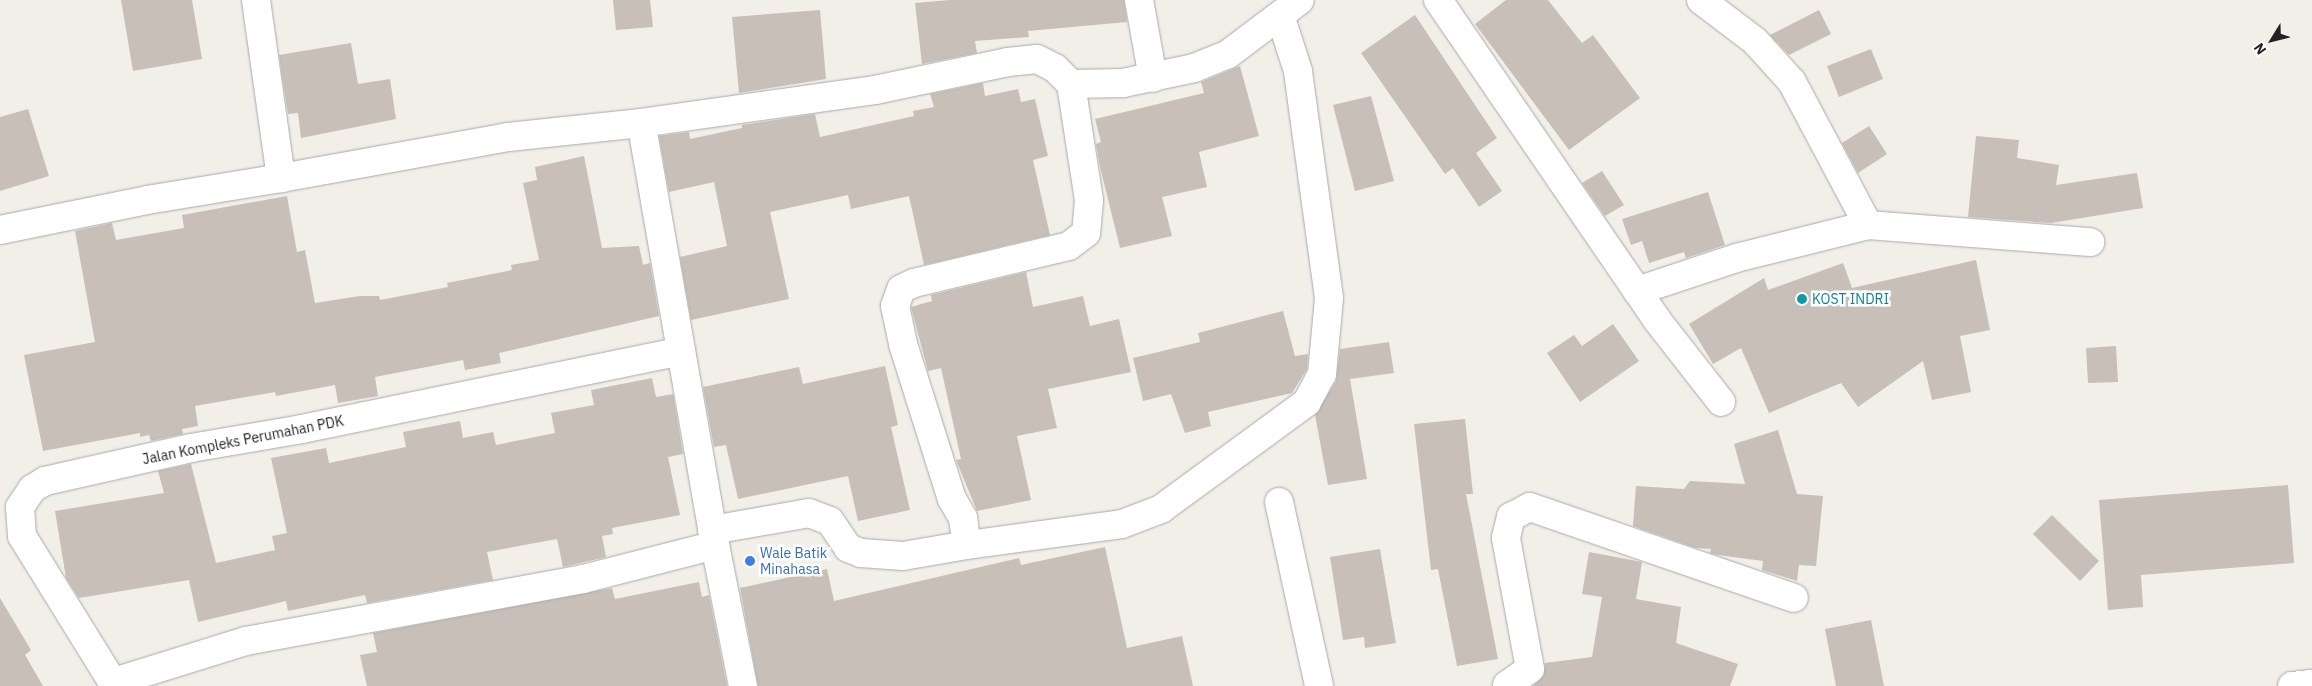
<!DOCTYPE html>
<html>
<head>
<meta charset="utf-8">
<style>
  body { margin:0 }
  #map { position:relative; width:2312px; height:686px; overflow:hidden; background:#f2efe9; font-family:"IBM Plex Sans",sans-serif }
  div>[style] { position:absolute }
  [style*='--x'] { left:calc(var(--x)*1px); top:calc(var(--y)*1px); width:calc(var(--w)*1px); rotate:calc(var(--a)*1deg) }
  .building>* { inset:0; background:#c7bfb8 }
  .roads { filter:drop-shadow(0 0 1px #a9a9a9) drop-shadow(0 0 1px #a9a9a9) }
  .minor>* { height:28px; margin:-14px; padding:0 14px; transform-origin:14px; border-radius:14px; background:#fff }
  .dots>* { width:14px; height:14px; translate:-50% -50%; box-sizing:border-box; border:2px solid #fff; border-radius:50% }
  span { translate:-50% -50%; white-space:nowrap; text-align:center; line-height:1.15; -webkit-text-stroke:5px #fff; paint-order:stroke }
  .culture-label { font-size:14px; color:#0d838f }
  .left { translate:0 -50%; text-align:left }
  .street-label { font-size:14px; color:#222 }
  .shop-label { font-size:14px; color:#366cbe }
  .north { position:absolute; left:2247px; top:15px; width:50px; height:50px; -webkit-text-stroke:4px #fff; paint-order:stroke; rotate:234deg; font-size:14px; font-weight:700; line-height:20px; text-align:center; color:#222 }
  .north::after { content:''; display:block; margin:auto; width:18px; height:22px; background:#222; clip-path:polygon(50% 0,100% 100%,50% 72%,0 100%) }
</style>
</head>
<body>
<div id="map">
  <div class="building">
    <i style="clip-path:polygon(121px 0,192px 0,202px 59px,133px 71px)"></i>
    <i style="clip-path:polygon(613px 0,650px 0,653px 27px,616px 30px)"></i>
    <i style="clip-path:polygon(950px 0,1124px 0,1127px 22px,1028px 31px,1029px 37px,975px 41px,977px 53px,922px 64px,915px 3px)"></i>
    <i style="clip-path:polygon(1506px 0,1548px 0,1582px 43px,1593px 35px,1640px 98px,1569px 150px,1475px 24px)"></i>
    <i style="clip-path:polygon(820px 10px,826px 79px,739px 93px,732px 17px)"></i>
    <i style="clip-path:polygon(1819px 10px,1831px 34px,1789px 55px,1770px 35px)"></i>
    <i style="clip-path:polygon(1415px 15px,1497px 138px,1476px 153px,1502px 191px,1479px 207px,1453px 168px,1445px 174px,1361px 53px)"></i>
    <i style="clip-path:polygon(351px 43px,358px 84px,390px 79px,396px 119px,301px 138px,298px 113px,288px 114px,279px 55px)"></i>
    <i style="clip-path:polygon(1871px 49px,1883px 79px,1839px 97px,1827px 66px)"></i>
    <i style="clip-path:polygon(1240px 66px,1259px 136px,1199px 152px,1207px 187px,1162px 197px,1172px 236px,1120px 248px,1100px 167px,1096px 144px,1101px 142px,1095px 119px,1204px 93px,1201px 82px)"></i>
    <i style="clip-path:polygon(983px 83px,985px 96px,1018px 89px,1021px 102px,1035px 99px,1048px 156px,1033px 160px,1050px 235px,924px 265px,909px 196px,851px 209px,848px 195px,770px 212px,789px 299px,691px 320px,680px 257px,727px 246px,714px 182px,669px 192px,659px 136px,689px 132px,690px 139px,742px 128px,742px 125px,815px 114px,820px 137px,914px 116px,913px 111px,934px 107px,930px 94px)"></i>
    <i style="clip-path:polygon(1371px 96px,1394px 181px,1355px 191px,1333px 105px)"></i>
    <i style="clip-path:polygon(28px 109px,49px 176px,0 191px,0 117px)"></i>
    <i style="clip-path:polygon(1869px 126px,1887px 154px,1858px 173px,1842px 143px)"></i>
    <i style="clip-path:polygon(1976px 136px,2019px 140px,2017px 158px,2059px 165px,2056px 185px,2137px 173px,2143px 208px,2051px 223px,1968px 217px)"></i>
    <i style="clip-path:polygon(584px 156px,602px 248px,639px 246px,643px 265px,650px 263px,659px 316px,499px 353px,501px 363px,465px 370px,463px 360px,375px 377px,378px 396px,338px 403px,335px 385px,276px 396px,275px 392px,195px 406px,198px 426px,182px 429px,183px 434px,151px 441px,149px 435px,140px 437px,140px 433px,43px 451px,24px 355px,95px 342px,75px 231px,112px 223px,116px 240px,184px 228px,182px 215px,287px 196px,297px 252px,305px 250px,315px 303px,360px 296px,379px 296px,380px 300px,448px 287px,447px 283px,512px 270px,511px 265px,539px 260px,523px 183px,537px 180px,535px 167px)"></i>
    <i style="clip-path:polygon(1602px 171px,1624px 205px,1605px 216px,1582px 183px)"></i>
    <i style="clip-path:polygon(1708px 192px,1725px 245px,1686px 258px,1684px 252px,1649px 263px,1642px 241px,1631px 245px,1622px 219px)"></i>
    <i style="clip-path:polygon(1976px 260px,1990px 330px,1960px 336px,1971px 392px,1932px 400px,1923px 361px,1858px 407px,1841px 383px,1769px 413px,1741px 348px,1713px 364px,1689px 324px,1764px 278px,1768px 290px,1843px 263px,1852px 288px)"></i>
    <i style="clip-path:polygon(1026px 272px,1033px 307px,1083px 296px,1090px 326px,1119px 319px,1131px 372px,1048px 389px,1057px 428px,1017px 436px,1031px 500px,977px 511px,956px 460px,961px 459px,941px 368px,928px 371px,911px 307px,932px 301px,931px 295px)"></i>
    <i style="clip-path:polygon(1283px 311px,1295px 356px,1308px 354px,1307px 369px,1292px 393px,1208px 412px,1211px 426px,1185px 433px,1171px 394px,1143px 401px,1133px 358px,1200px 342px,1198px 333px)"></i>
    <i style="clip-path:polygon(1613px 324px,1639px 361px,1580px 402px,1547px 353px,1574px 335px,1582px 346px)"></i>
    <i style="clip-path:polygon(1389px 342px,1394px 373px,1350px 379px,1367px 479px,1328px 485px,1315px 415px,1336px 381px,1340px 349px)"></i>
    <i style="clip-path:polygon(2116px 346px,2118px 382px,2088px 383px,2086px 348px)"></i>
    <i style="clip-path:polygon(885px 366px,898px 425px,891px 427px,910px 510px,858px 521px,848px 476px,738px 499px,726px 445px,714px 447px,703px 387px,799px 367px,803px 384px)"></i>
    <i style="clip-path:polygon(652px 378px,656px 397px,673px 394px,683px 454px,668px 457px,680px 515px,612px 528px,613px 534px,602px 536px,606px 557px,563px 567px,557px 539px,487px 552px,493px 580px,367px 603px,365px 595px,288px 611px,286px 601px,198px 622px,189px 580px,79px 598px,66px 578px,55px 511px,164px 493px,158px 471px,191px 464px,216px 563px,275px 550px,272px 536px,287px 533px,271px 458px,326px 448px,329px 463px,406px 447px,403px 432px,460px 421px,463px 438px,493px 432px,496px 445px,555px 433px,551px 413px,594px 405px,591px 390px)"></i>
    <i style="clip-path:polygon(1465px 419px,1473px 494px,1466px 494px,1498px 659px,1457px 666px,1438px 569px,1431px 570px,1414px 424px)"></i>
    <i style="clip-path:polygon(1778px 430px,1797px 494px,1823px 496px,1816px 566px,1799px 565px,1797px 581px,1762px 570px,1763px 561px,1718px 555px,1710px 553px,1711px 549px,1696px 548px,1633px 526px,1636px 486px,1684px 489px,1690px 481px,1745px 484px,1734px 444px)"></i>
    <i style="clip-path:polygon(2288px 485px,2294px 563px,2141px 575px,2143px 607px,2108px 610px,2099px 500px)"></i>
    <i style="clip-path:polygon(2052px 515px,2099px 561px,2080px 581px,2033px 534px)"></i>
    <i style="clip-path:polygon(1105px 547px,1127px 648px,1182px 636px,1193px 686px,758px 686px,740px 588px,827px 569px,834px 601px,1019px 558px,1021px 565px)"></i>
    <i style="clip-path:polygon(1380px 549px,1396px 643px,1365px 648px,1364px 637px,1343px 640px,1330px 557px)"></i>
    <i style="clip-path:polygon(1589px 552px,1642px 562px,1636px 599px,1681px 607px,1676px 643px,1738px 664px,1730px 686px,1533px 686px,1544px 675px,1545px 663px,1592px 657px,1602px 597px,1582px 594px)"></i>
    <i style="clip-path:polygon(699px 582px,702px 597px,709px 595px,727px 686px,367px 686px,360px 655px,377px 652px,373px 633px,612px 588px,615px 599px)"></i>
    <i style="clip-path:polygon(0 598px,31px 650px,25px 655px,43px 686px,0 686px)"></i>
    <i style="clip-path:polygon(1871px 620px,1884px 686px,1836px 686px,1825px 629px)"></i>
  </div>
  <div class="roads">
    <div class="minor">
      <i style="--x:256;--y:0;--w:180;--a:82"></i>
      <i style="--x:281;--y:178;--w:231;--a:-10.2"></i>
      <i style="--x:508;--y:137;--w:134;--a:-6"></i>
      <i style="--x:1139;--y:0;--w:79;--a:79.8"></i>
      <i style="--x:1438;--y:0;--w:388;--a:55.6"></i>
      <i style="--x:1657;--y:320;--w:104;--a:52"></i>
      <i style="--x:1701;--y:0;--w:68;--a:37.2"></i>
      <i style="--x:1755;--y:41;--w:55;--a:47.9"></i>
      <i style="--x:1792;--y:82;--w:162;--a:62"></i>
      <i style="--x:1868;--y:225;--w:223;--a:4.4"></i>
      <i style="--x:1071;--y:84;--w:52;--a:-1.1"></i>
      <i style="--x:1123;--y:83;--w:73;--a:-11.9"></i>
      <i style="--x:1194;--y:68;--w:35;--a:-22"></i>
      <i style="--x:1227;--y:55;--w:91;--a:-37"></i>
      <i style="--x:0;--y:230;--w:150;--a:-11.5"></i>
      <i style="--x:147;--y:200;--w:136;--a:-9.3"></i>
      <i style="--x:1637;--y:291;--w:104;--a:-18.4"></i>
      <i style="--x:1736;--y:258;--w:136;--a:-14"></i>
      <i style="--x:1279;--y:502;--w:188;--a:77.7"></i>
      <i style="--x:712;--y:530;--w:98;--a:-9.9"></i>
      <i style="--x:809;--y:513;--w:22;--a:21"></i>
      <i style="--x:830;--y:521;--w:32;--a:56"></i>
      <i style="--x:848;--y:548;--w:14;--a:21"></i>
      <i style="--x:861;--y:553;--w:42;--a:4.1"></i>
      <i style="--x:903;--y:556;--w:65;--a:-9.8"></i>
      <i style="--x:114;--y:682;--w:138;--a:-17.3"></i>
      <i style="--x:246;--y:641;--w:343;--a:-10.4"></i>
      <i style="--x:583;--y:579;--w:136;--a:-14.4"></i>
      <i style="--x:1507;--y:685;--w:28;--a:-35"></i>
      <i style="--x:1530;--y:669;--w:133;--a:-100.4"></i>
      <i style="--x:1506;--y:538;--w:22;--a:-77"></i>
      <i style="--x:1511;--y:517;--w:21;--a:-28"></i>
      <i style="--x:1530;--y:507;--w:279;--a:19"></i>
      <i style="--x:115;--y:686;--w:176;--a:-121.8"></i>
      <i style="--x:22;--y:536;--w:29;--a:-94"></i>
      <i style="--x:20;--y:507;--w:22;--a:-56"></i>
      <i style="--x:32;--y:489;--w:15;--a:-32"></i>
      <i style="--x:45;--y:481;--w:150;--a:-12.7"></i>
      <i style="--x:191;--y:448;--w:113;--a:-9.7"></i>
      <i style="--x:302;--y:429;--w:387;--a:-11.6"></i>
      <i style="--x:743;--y:686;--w:144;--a:-101.2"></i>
      <i style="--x:715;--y:545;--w:428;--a:-99.9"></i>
      <i style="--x:641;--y:123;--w:236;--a:-8"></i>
      <i style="--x:875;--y:90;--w:136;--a:-11.9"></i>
      <i style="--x:1008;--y:62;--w:29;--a:-6"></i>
      <i style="--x:1037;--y:59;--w:20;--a:27"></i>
      <i style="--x:1055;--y:68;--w:23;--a:45"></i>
      <i style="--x:1071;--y:84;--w:117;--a:81.2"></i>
      <i style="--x:1089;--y:200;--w:33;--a:95"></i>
      <i style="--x:1086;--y:233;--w:21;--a:143"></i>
      <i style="--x:1069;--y:246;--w:159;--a:166.6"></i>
      <i style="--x:914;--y:283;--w:14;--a:155"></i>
      <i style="--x:901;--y:289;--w:18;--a:109"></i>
      <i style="--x:895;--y:306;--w:39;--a:78"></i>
      <i style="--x:903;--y:344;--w:163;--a:72.5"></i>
      <i style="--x:952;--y:499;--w:22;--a:60"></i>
      <i style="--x:963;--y:518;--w:27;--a:82"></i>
      <i style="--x:967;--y:545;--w:156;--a:-7.7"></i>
      <i style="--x:1122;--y:524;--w:42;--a:-21"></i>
      <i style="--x:1161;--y:509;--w:181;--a:-36.2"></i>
      <i style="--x:1307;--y:402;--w:32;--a:-62"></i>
      <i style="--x:1322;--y:374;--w:76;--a:-84.7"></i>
      <i style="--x:1329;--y:298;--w:229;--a:-97.8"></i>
      <i style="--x:1298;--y:71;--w:56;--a:-107.8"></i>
      <i style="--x:2292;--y:686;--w:20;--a:-6"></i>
    </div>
  </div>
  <div class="dots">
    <i style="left:1802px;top:299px;background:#0f9aa8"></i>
    <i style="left:750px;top:561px;background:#3f7fe0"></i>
  </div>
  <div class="culture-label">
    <span class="left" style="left:1812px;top:299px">KOST INDRI</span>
  </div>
  <div class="street-label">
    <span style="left:243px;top:440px;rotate:-11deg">Jalan Kompleks Perumahan PDK</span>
  </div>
  <div class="shop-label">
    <span class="left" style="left:760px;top:561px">Wale Batik<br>Minahasa</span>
  </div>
  <div class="north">N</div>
</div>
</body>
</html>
